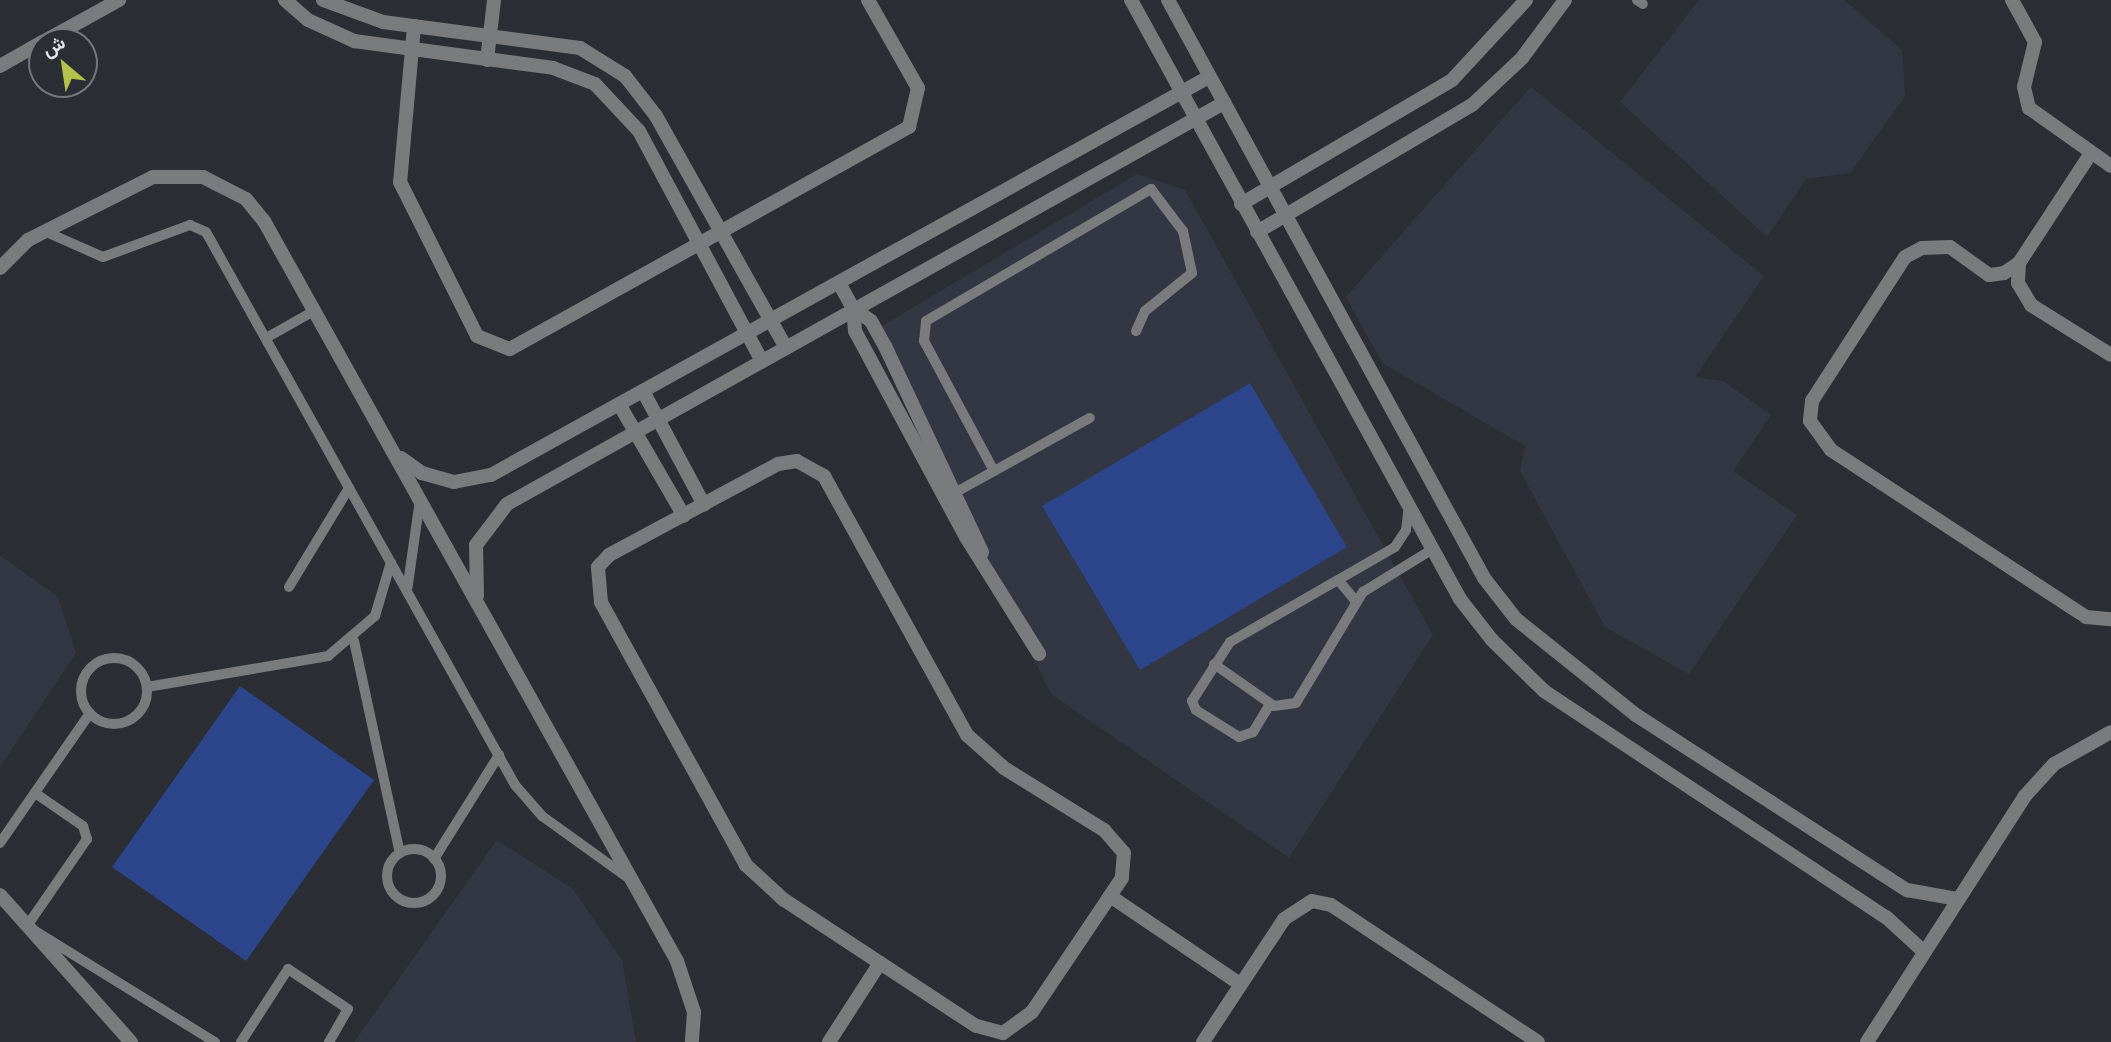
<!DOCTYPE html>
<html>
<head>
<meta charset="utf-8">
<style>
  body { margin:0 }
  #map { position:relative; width:2111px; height:1042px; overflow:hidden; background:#2b2e35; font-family:Jost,Vazirmatn,sans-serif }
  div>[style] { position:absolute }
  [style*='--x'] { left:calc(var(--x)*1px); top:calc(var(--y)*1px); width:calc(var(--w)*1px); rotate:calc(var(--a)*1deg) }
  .built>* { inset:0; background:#323743 }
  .building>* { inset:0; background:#2c458b }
  .service>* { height:10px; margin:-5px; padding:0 5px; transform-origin:5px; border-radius:5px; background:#797b7e }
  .service>.ring { margin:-5px; padding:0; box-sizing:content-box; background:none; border:10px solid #797b7e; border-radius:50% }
  .minor>* { height:14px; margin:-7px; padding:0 7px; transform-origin:7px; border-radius:7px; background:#797b7e }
  .tertiary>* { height:14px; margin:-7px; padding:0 7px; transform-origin:7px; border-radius:7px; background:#797b7e }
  span { translate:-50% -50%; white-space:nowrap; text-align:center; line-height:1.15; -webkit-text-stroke:5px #2b2e35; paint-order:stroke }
  .north { position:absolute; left:28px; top:28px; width:70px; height:70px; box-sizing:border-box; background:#2b2e35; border:2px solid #75787e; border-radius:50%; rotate:331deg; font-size:19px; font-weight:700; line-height:28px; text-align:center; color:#e4e6eb }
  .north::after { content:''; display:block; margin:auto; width:24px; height:32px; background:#b3c24b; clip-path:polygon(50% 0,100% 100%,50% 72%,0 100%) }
</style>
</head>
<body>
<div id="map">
  <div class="built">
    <i style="clip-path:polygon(1699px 0,1844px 0,1902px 50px,1905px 96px,1850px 173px,1806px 179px,1767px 237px,1620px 102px)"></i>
    <i style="clip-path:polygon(1531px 87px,1764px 276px,1695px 377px,1723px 381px,1771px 415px,1733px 471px,1797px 515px,1689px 674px,1605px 627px,1520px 471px,1525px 446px,1382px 363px,1346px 297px)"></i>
    <i style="clip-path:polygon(1137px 174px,1185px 190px,1433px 635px,1289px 858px,1051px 694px,872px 332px)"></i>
    <i style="clip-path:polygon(0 555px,58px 597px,76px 653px,0 767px)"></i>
    <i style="clip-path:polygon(497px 840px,573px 889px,622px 960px,636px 1042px,354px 1042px)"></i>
  </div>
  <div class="building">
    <i style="clip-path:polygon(1250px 383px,1347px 547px,1140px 670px,1042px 506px)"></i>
    <i style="clip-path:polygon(240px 686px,374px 780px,246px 961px,112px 867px)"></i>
  </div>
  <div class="service">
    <i style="--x:1637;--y:0;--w:7;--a:34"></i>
    <i style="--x:44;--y:231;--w:64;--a:23.8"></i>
    <i style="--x:103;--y:257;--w:93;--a:-20.2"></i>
    <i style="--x:190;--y:225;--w:17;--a:24"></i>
    <i style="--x:206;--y:232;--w:633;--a:60.8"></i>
    <i style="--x:515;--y:785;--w:41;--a:48.9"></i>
    <i style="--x:542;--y:816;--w:105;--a:35.7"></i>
    <i style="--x:266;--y:338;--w:55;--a:-29.4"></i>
    <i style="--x:994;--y:471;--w:148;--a:-118.3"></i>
    <i style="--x:924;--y:341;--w:20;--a:-84"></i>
    <i style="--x:926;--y:321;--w:261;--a:-30.4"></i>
    <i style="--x:1151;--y:189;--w:53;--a:52.7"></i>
    <i style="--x:1183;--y:231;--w:43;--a:77.9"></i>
    <i style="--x:1192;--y:273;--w:60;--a:141"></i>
    <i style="--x:1145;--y:311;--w:22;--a:114"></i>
    <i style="--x:949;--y:496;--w:161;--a:-29"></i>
    <i style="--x:1339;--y:581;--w:26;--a:50"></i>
    <i style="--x:289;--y:587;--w:116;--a:-58.8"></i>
    <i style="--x:407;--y:591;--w:92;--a:-81.9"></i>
    <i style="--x:354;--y:641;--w:217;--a:77.8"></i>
    <i class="ring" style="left:81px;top:658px;width:56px;height:56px"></i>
    <i style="--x:1214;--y:664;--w:73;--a:35"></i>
    <i style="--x:1274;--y:706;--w:22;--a:-8"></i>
    <i style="--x:1296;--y:703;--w:130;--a:-58.9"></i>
    <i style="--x:1363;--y:592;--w:82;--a:-31.6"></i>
    <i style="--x:147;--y:687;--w:184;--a:-9.7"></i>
    <i style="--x:328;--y:656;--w:62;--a:-40.4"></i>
    <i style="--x:375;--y:616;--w:56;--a:-73.5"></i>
    <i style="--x:1270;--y:704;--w:33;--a:121"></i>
    <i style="--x:1253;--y:732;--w:15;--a:160"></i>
    <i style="--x:1239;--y:737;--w:51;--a:-147.9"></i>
    <i style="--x:1196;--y:710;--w:10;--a:-114"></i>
    <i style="--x:1192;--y:701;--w:70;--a:-57.2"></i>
    <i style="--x:1230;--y:642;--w:190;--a:-29.9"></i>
    <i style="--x:1395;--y:547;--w:20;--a:-57"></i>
    <i style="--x:1406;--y:530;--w:23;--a:-83"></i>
    <i style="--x:35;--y:793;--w:58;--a:34.5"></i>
    <i style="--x:83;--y:826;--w:14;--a:73"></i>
    <i style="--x:87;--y:839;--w:106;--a:124.6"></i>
    <i style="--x:27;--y:926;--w:221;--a:31.7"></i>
    <i style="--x:0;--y:843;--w:158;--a:-55.3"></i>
    <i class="ring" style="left:387px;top:849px;width:44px;height:44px"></i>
    <i style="--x:434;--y:859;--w:123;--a:-58"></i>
    <i style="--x:241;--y:1042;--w:87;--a:-57.2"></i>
    <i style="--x:288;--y:969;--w:72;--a:33.7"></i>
    <i style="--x:348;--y:1009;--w:38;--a:120"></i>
  </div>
  <div class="minor">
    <i style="--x:285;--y:0;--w:30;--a:41"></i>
    <i style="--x:308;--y:20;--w:51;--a:24.5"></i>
    <i style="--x:354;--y:41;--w:201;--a:7.7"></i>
    <i style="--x:553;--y:68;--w:45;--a:20.9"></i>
    <i style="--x:595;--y:84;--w:64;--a:46.9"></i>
    <i style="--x:639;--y:131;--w:261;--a:61.9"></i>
    <i style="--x:323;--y:0;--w:64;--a:20.1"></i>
    <i style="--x:383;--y:22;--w:199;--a:7.5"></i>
    <i style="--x:580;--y:48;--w:53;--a:31.9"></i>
    <i style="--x:625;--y:76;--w:51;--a:52.2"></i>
    <i style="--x:656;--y:116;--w:266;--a:60.7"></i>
    <i style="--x:2012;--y:0;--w:48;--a:61.3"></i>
    <i style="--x:2035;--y:42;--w:46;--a:103.7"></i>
    <i style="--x:2024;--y:87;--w:22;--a:77"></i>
    <i style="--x:2029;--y:108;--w:100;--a:35.3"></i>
    <i style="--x:414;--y:26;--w:157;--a:95.1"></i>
    <i style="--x:400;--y:182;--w:172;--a:63.4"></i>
    <i style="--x:477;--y:336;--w:35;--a:22"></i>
    <i style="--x:510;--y:349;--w:457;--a:-29.1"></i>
    <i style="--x:909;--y:127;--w:40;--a:-77"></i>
    <i style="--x:918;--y:88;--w:101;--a:-119.6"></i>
    <i style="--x:43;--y:42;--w:87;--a:-28.9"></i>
    <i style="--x:487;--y:60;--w:60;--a:-83.3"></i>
    <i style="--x:0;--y:66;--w:48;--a:-29.7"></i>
    <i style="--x:2091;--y:153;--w:131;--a:123.2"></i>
    <i style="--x:2019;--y:263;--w:18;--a:146"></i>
    <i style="--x:2004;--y:273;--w:15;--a:172"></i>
    <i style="--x:1989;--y:275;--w:48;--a:-144.3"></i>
    <i style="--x:1950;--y:247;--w:28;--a:178"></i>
    <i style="--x:1922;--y:248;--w:19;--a:152"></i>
    <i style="--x:1905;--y:257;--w:171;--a:122.9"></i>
    <i style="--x:1812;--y:401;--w:20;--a:96"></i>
    <i style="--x:1810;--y:421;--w:36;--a:54"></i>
    <i style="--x:1831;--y:450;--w:305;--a:33.2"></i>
    <i style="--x:2086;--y:617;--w:25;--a:5"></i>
    <i style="--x:1241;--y:204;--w:245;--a:-30.4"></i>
    <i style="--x:1452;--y:80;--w:109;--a:-47.2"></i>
    <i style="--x:1257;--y:232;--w:250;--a:-30.6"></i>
    <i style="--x:1472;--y:105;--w:69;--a:-43.2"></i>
    <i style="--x:1522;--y:58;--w:72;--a:-53.4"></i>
    <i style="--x:2019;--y:263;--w:20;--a:93"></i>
    <i style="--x:2018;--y:283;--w:26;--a:59"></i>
    <i style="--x:2031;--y:305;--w:94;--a:32"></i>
    <i style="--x:839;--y:283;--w:29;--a:61"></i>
    <i style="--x:853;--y:308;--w:23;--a:85"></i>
    <i style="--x:855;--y:331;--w:234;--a:61.7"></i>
    <i style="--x:966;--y:537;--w:138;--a:58"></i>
    <i style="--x:853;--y:308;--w:22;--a:36"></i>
    <i style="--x:871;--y:321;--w:29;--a:61"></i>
    <i style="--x:885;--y:346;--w:228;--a:64.8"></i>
    <i style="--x:643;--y:391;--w:129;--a:61.8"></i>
    <i style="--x:619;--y:404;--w:129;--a:59.9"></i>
    <i style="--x:797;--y:461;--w:31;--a:29"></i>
    <i style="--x:824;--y:476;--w:296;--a:61.1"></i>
    <i style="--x:967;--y:735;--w:50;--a:41.7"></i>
    <i style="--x:1004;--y:768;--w:118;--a:31.8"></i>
    <i style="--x:1104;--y:830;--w:30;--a:49"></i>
    <i style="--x:1124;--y:853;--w:25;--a:95"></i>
    <i style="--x:1122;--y:878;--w:22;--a:124"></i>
    <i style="--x:1110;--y:896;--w:140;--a:123.9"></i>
    <i style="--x:1032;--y:1012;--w:36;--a:144"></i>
    <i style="--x:1003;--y:1033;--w:28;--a:-165"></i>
    <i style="--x:976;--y:1026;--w:230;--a:-146.7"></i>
    <i style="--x:784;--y:900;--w:52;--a:-137.4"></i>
    <i style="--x:746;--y:865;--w:300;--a:-118.9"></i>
    <i style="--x:601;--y:602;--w:35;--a:-95"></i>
    <i style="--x:598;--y:567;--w:16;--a:-47"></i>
    <i style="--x:609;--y:555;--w:192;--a:-28.3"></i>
    <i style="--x:778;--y:464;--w:19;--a:-9"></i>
    <i style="--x:1110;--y:896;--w:157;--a:34.1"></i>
    <i style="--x:829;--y:1042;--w:94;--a:-57.2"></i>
    <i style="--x:1203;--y:1042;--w:147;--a:-56.6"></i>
    <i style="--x:1284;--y:919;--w:33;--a:-33"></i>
    <i style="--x:1312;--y:901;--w:19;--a:12"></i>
    <i style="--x:1331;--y:905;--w:248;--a:33.5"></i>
  </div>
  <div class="tertiary">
    <i style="--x:1131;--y:0;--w:683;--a:61.22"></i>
    <i style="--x:1460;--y:599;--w:52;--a:52"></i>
    <i style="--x:1492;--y:640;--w:73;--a:44.4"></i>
    <i style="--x:1544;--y:691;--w:410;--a:33.5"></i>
    <i style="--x:1886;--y:917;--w:52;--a:42.6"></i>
    <i style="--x:1168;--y:0;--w:659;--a:61.33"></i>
    <i style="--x:1484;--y:578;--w:52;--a:52"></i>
    <i style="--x:1516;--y:619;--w:154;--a:38.7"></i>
    <i style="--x:1636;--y:715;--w:323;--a:32.9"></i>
    <i style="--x:1907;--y:890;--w:52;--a:10"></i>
    <i style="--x:0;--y:268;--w:40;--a:-45"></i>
    <i style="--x:28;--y:240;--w:140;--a:-26.7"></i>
    <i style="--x:153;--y:177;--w:50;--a:0"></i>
    <i style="--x:203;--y:177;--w:48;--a:27.1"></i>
    <i style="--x:246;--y:199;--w:28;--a:51"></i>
    <i style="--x:264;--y:221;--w:847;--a:60.83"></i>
    <i style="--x:677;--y:961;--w:54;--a:71.6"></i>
    <i style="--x:694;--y:1012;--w:30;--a:94"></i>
    <i style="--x:401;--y:458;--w:26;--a:36"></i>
    <i style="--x:422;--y:473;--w:33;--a:16"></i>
    <i style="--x:454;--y:482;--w:38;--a:-11"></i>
    <i style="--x:491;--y:475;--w:821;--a:-29"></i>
    <i style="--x:477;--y:596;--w:51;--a:-91.1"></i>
    <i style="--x:476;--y:545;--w:51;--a:-52.9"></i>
    <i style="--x:507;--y:504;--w:822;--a:-29.22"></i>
    <i style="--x:0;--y:895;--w:197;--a:48.3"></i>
    <i style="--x:1867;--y:1042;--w:291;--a:-57.3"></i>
    <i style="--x:2024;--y:797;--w:45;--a:-47.7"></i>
    <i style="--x:2054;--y:764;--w:65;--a:-29.3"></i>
  </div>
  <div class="north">ش</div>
</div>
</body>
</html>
